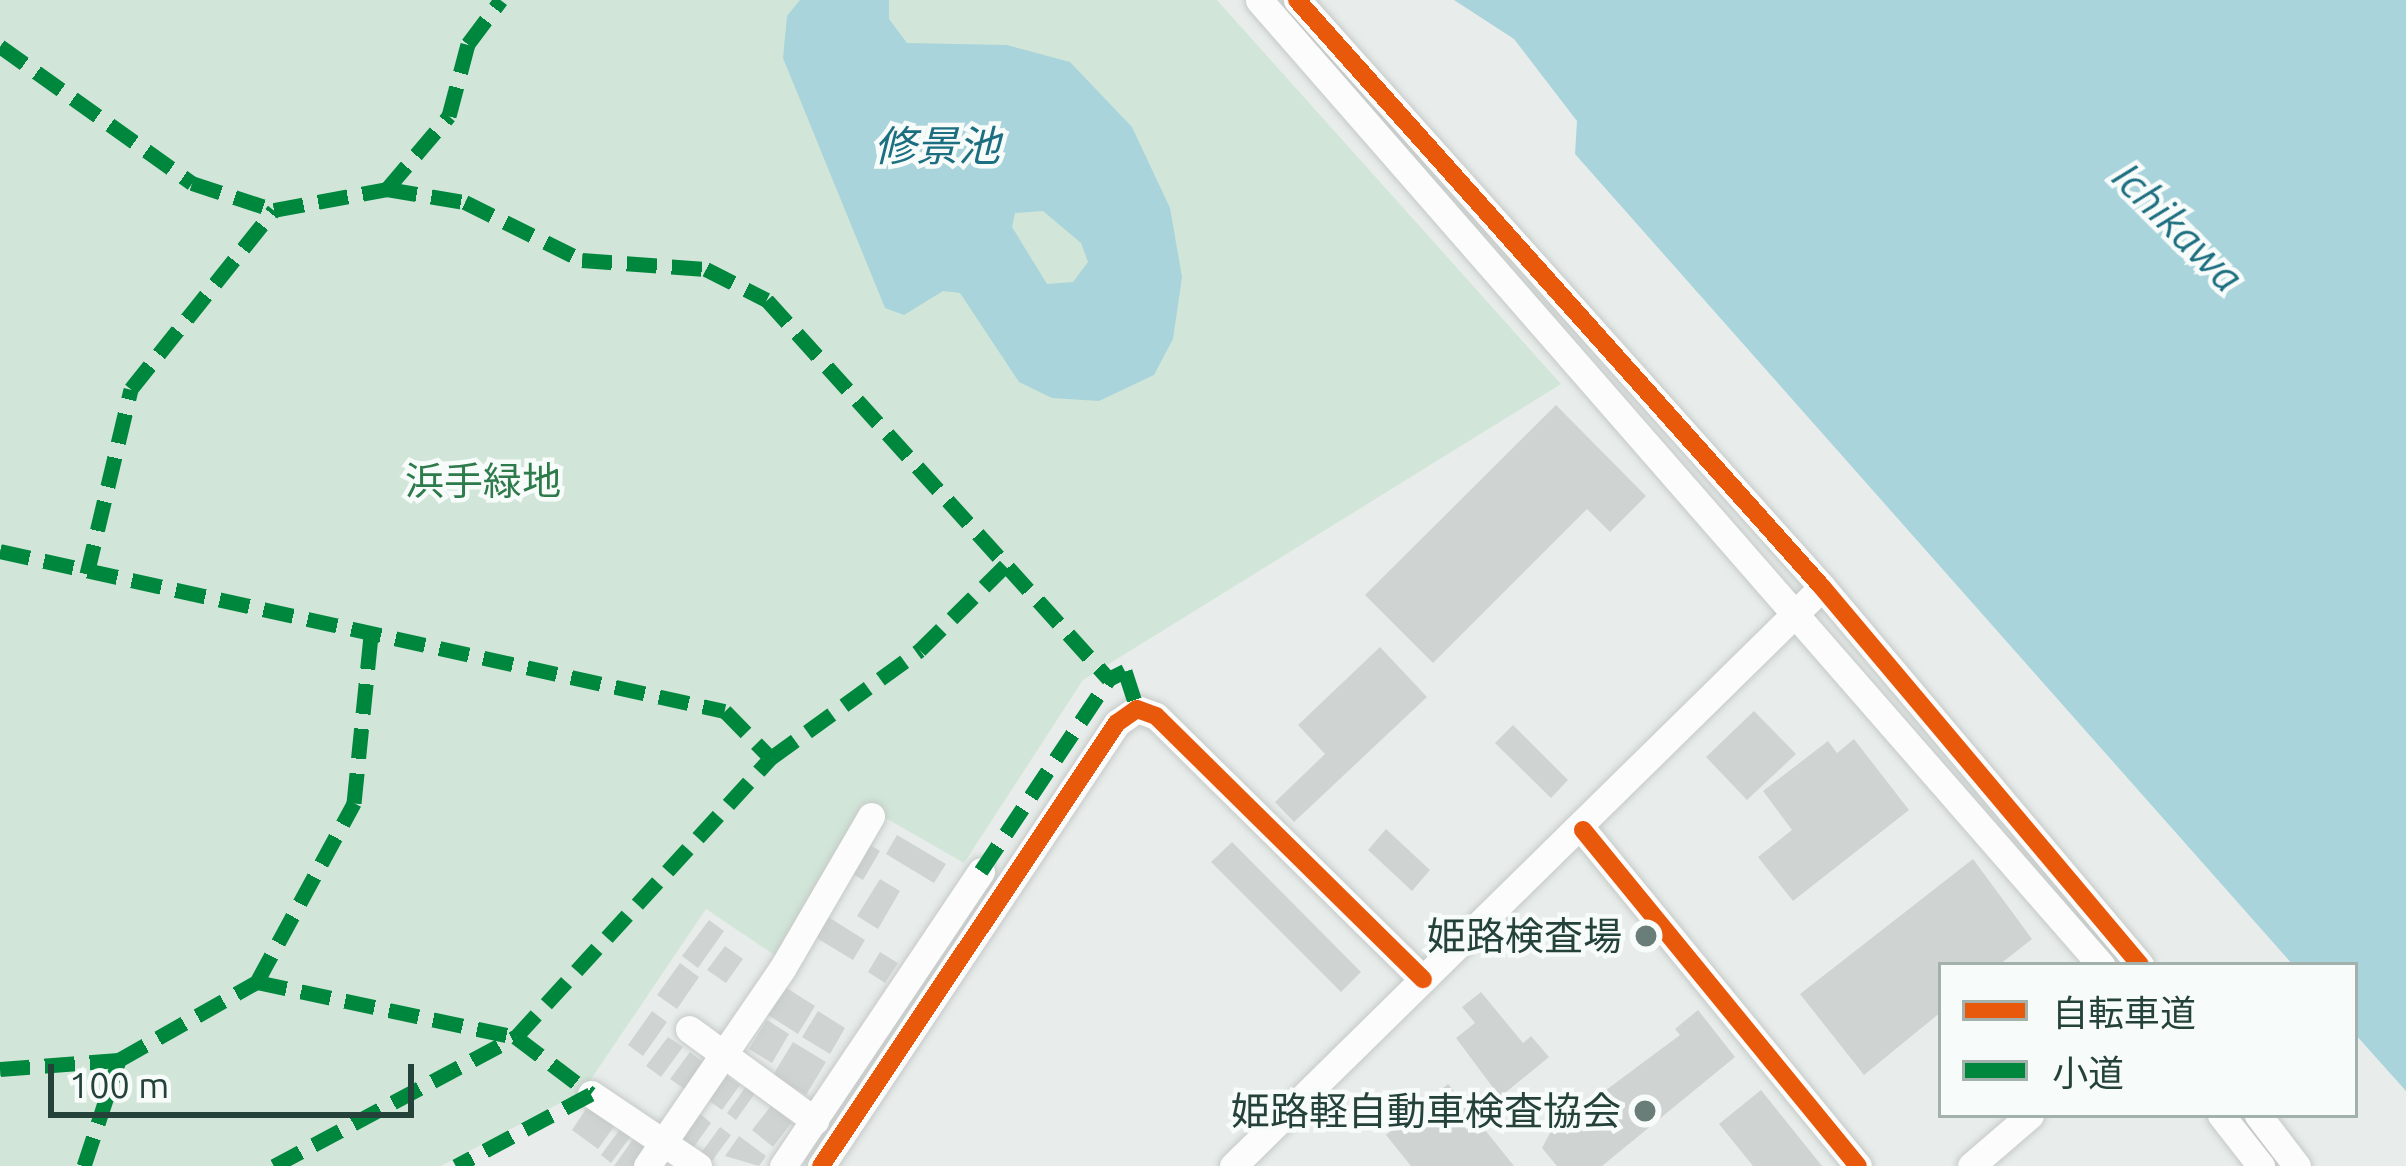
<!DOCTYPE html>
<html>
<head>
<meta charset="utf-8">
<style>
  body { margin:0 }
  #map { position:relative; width:2406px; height:1166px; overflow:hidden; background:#e8edeb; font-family:Ubuntu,"Noto Sans JP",sans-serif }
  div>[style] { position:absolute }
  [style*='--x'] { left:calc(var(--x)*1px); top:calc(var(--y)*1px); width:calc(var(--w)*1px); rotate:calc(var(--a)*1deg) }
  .green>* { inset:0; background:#d1e6d8 }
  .water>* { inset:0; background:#a9d4db }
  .building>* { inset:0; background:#cfd4d2 }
  .roads { filter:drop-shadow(0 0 3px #c5cac8) drop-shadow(0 0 3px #c5cac8) }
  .minor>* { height:27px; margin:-13.5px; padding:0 13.5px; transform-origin:13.5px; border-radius:13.5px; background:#fcfcfc }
  .quiet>* { height:15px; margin-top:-7.5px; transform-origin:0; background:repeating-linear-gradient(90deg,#00873e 0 30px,transparent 0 45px) }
  .cycleway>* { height:18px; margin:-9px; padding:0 9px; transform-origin:9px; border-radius:9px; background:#e8590c }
  .dots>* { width:33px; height:33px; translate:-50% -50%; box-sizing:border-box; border:6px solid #f7fbf9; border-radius:50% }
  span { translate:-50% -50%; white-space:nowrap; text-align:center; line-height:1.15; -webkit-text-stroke:9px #f7fbf9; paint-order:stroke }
  .park-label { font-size:39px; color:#2d7a4b }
  .poi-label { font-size:39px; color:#24423a }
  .right { translate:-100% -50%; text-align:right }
  .water-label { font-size:42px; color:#1c6f80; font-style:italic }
  .legend { position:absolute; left:1938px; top:962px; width:420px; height:156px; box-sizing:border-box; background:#f7fbf9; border:3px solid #a3b1ad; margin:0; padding:15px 21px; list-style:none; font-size:36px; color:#24423a }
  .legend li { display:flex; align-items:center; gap:24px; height:60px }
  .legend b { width:60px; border:3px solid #a3b1ad }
  .scale { position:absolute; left:48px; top:1064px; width:366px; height:54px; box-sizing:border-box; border:6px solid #24423a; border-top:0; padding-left:15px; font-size:36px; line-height:42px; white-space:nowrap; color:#24423a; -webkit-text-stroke:9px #f7fbf9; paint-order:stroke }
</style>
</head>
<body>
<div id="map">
  <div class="green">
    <i style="clip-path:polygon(0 0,1217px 0,1561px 384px,1083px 680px,964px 863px,868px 808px,779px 958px,706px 909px,583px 1091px,441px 1166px,0 1166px)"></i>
  </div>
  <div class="water">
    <i style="clip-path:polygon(evenodd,800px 0,889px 0,889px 19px,907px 43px,1007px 45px,1070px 62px,1132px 127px,1170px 208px,1182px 277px,1173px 339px,1154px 375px,1099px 401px,1052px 398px,1019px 382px,960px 293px,943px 291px,904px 315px,885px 308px,783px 58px,787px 16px,800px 0,1043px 211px,1081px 243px,1088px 262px,1073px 282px,1047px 284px,1012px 227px,1015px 213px,1043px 211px)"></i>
    <i style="clip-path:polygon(1454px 0,2406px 0,2406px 1091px,2355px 1034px,2355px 965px,2293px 965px,1575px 154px,1577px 121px,1514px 39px)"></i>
  </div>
  <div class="building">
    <i style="clip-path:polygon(1556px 405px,1646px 496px,1610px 532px,1587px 509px,1433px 663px,1365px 595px)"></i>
    <i style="clip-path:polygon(1380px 647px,1427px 697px,1294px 822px,1275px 802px,1325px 754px,1298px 725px)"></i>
    <i style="clip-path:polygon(1754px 711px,1796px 754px,1747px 800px,1706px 757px)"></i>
    <i style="clip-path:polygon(1513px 725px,1568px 780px,1551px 798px,1495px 743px)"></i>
    <i style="clip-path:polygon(1854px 739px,1909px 810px,1793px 901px,1758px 857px,1792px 830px,1763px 791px,1828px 741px,1837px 753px)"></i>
    <i style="clip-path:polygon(1386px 829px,1430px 870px,1412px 891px,1368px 850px)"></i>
    <i style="clip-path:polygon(897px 835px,946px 864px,934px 883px,886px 854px)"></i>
    <i style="clip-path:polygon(865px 842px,880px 851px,863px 880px,848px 871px)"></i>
    <i style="clip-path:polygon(1232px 842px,1361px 972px,1341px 992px,1211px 862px)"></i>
    <i style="clip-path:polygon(1973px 859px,2032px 939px,1999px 965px,1941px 965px,1941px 1012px,1864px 1075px,1800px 994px)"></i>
    <i style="clip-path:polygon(880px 879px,900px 891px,878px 929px,857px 916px)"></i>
    <i style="clip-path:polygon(825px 915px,865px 940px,853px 960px,813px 936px)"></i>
    <i style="clip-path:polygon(709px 920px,724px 931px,698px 968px,682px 956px)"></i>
    <i style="clip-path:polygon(725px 946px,743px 959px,726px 983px,707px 970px)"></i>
    <i style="clip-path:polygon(880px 952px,898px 963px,885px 983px,868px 972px)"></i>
    <i style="clip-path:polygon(680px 963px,699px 977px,677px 1009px,657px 995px)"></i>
    <i style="clip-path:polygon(785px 987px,815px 1006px,798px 1034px,768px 1015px)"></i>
    <i style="clip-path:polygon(1481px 992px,1523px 1043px,1531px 1036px,1549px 1057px,1500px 1097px,1456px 1038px,1475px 1023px,1462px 1007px)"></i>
    <i style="clip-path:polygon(1698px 1010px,1735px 1057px,1602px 1166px,1557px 1166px,1542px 1148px,1551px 1131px,1680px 1035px,1675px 1029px)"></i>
    <i style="clip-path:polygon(652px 1011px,667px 1022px,643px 1056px,628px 1045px)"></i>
    <i style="clip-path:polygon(818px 1011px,845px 1028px,830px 1054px,802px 1037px)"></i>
    <i style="clip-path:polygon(767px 1020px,789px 1034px,772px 1063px,749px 1049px)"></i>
    <i style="clip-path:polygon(668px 1037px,683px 1047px,661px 1077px,646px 1066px)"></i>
    <i style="clip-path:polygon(793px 1042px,826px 1062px,806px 1095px,773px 1075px)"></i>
    <i style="clip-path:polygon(690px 1052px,705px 1064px,686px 1090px,670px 1079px)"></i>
    <i style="clip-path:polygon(726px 1076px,740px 1085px,722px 1110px,708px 1100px)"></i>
    <i style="clip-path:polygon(1448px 1084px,1514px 1166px,1411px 1166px,1386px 1135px)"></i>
    <i style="clip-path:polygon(747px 1085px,756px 1092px,736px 1120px,727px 1113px)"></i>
    <i style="clip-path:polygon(1761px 1090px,1822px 1166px,1753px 1166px,1719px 1124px)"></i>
    <i style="clip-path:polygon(588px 1106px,615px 1125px,598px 1149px,572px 1130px)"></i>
    <i style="clip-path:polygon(771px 1106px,792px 1122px,773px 1147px,752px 1130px)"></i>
    <i style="clip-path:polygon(699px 1113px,711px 1123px,691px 1151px,678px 1142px)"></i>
    <i style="clip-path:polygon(720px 1127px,731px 1135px,712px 1161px,701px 1153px)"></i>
    <i style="clip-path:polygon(621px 1128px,631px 1136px,611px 1163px,601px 1155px)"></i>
    <i style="clip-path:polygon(636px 1135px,649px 1145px,634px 1166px,614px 1166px)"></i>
    <i style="clip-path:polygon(739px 1136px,766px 1156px,759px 1166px,725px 1156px)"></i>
  </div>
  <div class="roads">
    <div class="minor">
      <i style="--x:1259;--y:0;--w:1281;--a:48.89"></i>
      <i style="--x:1297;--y:0;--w:788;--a:48.19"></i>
      <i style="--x:1822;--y:587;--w:494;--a:49.9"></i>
      <i style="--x:1583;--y:830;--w:434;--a:50.7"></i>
      <i style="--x:689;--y:1029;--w:156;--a:36.1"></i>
      <i style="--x:591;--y:1094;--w:129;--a:33.9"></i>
      <i style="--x:2221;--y:1115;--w:65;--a:51.9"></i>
      <i style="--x:2258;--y:1115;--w:64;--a:52.6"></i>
      <i style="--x:647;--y:1166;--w:239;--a:-55.6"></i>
      <i style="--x:782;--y:969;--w:177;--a:-59.8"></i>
      <i style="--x:783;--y:1166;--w:355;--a:-56.1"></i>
      <i style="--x:821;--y:1166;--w:533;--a:-56.25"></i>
      <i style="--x:1117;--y:723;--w:24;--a:-35"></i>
      <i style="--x:1137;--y:709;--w:20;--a:20"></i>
      <i style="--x:1156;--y:716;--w:375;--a:44.6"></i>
      <i style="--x:1233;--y:1166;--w:812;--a:-44.5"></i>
      <i style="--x:1971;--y:1166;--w:78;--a:-40.8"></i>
    </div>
  </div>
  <div class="quiet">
    <i style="--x:0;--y:46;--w:236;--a:35.5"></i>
    <i style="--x:192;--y:183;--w:86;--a:18.2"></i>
    <i style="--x:274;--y:210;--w:115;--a:-10.5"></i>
    <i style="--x:387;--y:189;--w:79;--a:9.5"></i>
    <i style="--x:465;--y:202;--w:131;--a:26.4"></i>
    <i style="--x:582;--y:260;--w:124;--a:4.2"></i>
    <i style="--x:706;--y:269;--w:68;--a:26.9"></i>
    <i style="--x:767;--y:300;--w:510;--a:47.94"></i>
    <i style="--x:1109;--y:679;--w:18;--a:-27"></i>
    <i style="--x:1125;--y:671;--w:40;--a:72"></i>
    <i style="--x:387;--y:189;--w:96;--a:-49.7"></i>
    <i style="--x:449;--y:116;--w:74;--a:-75.2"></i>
    <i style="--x:468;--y:44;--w:55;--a:-53.1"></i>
    <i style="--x:0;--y:551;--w:742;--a:12.45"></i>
    <i style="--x:725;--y:711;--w:66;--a:45.6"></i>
    <i style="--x:87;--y:574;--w:190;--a:-76.6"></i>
    <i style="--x:131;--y:389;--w:229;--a:-51.4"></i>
    <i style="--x:981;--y:871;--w:231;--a:-56.3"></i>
    <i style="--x:257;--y:982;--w:265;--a:12"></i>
    <i style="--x:516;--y:1037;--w:94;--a:37.2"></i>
    <i style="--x:591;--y:1094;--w:153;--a:151.9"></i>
    <i style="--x:0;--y:1069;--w:119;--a:-4.3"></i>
    <i style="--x:119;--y:1060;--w:159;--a:-29.5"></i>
    <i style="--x:257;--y:982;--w:204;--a:-61.5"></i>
    <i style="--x:354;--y:803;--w:169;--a:-84.2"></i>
    <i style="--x:84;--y:1166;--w:112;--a:-71.7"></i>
    <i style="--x:274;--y:1166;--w:274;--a:-28.1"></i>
    <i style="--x:516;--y:1037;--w:378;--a:-47.6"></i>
    <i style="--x:771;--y:758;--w:184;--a:-35.9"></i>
    <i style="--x:920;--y:650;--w:121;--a:-44.7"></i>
  </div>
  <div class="cycleway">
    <i style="--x:1297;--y:0;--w:788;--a:48.19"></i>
    <i style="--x:1822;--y:587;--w:494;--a:49.9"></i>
    <i style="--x:1583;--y:830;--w:434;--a:50.7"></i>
    <i style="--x:821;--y:1166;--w:533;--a:-56.25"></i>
    <i style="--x:1117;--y:723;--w:24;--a:-35"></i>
    <i style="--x:1137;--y:709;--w:20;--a:20"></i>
    <i style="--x:1156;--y:716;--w:375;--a:44.6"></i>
  </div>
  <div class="dots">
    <i style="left:1646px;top:936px;background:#697e78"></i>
    <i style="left:1645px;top:1111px;background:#697e78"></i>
  </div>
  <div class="park-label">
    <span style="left:483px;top:481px">浜手緑地</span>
  </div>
  <div class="poi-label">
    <span class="right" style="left:1622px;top:936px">姫路検査場</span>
    <span class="right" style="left:1621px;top:1111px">姫路軽自動車検査協会</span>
  </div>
  <div class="water-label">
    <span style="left:937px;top:146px">修景池</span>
    <span style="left:2178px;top:227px;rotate:45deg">Ichikawa</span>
  </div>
  <ul class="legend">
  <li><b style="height:15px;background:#e8590c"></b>自転車道</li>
  <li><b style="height:15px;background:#00873e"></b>小道</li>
  </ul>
  <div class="scale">100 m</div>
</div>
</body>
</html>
